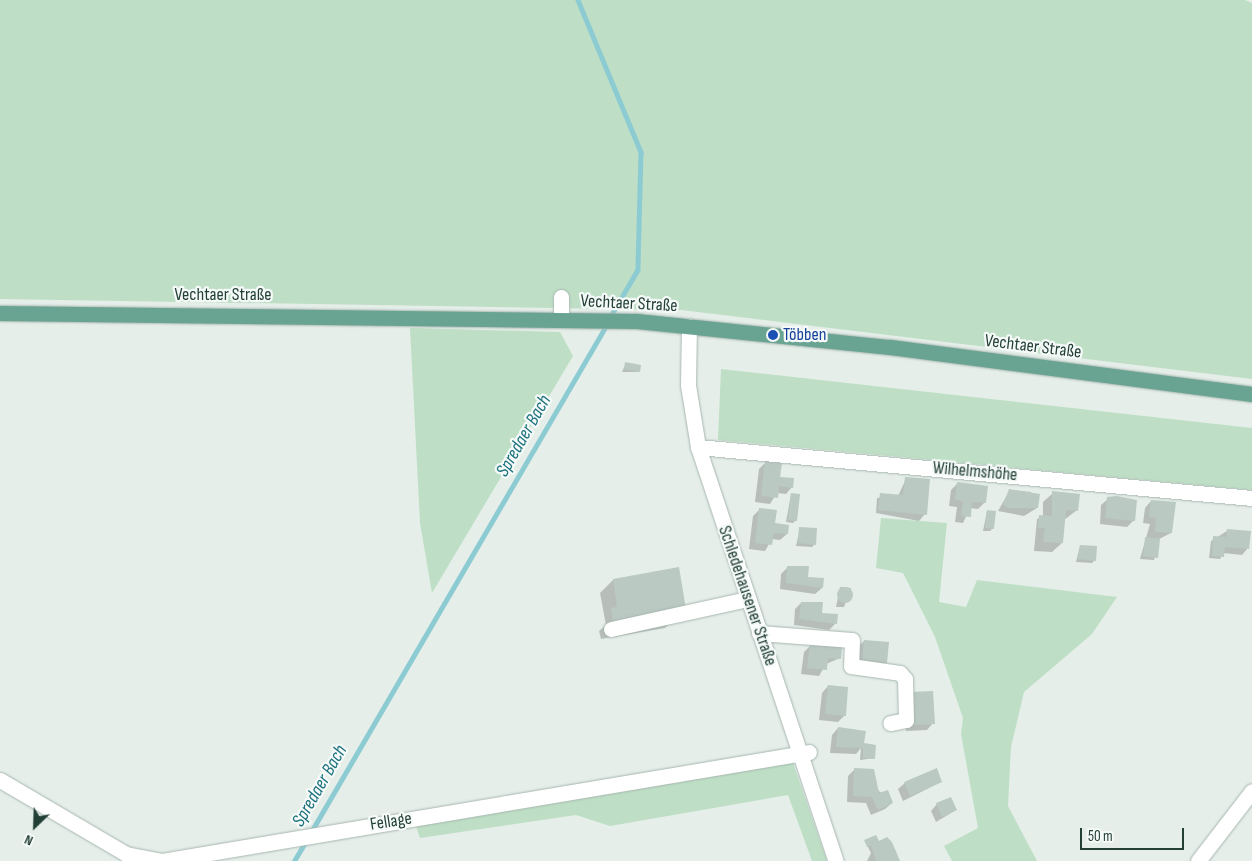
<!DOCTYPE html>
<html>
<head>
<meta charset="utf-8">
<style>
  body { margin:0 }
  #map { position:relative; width:1252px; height:861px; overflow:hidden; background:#e5eee9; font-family:"Sofia Sans Condensed",sans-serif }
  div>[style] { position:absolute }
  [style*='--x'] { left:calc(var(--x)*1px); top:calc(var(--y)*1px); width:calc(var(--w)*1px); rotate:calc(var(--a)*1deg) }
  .green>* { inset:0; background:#bedfc5 }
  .shadow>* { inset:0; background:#0003 }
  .stream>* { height:4.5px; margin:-2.25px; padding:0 2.25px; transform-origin:2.25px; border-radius:2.25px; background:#8dcbd3 }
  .building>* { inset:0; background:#bac9c2 }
  .round { border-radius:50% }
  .roads { filter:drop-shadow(0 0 1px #a7b6b0) drop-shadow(0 0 1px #a7b6b0) }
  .minor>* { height:15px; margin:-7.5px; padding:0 7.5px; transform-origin:7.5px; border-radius:7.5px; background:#fff }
  .major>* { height:15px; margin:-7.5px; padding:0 7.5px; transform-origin:7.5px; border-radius:7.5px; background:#69a492 }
  .dots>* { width:14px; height:14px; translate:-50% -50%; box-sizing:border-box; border:2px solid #f5faf8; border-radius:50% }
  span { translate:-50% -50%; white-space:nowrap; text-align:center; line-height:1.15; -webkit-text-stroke:4.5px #f5faf8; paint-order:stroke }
  .street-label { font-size:18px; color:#234037 }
  .transit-label { font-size:18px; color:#164399 }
  .left { translate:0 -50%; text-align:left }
  .water-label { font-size:19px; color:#1c727e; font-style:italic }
  .north { position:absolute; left:10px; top:801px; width:50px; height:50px; -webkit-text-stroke:4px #f5faf8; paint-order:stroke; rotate:204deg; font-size:14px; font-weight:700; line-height:20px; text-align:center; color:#234037 }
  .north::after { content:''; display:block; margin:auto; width:18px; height:22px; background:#234037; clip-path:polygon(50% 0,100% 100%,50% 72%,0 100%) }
  .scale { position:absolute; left:1080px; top:828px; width:104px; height:22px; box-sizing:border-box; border:2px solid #234037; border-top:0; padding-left:6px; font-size:15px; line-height:18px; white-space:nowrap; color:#234037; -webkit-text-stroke:4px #f5faf8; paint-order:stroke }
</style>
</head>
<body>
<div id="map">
  <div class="green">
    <i style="clip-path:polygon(0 0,1245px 0,1252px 3px,1252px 379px,681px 310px,0 299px)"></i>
    <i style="clip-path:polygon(410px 328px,560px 332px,573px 356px,432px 593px,420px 523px)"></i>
    <i style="clip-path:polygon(721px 369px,1252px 428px,1252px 490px,718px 440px)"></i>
    <i style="clip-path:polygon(881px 518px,947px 523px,939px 602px,966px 607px,977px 580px,1117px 597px,1092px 634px,1024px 692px,1011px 747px,1008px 806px,1037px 861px,952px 861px,944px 846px,978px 828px,961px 734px,963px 718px,935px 637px,903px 573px,876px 568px)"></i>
    <i style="clip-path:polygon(793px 763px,827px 861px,812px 861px,788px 795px,610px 826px,576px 815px,420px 838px,416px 826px)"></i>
  </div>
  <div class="shadow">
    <i style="clip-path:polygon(626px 363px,639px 372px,622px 372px)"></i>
    <i style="clip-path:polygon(765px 463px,792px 487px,786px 494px,777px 493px,770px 504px,755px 502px,759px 469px)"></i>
    <i style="clip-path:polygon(906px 479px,925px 514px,919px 521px,876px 513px,877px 498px,898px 496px)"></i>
    <i style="clip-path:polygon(957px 484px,985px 502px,978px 509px,970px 508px,963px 523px,955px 522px,957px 507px,949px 506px,951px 490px)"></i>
    <i style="clip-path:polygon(1010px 490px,1031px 492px,1037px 508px,1024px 516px,998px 511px)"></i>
    <i style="clip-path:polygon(1053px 493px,1077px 510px,1064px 520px,1062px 543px,1052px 552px,1034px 551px,1037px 519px,1043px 517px,1043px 502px)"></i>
    <i style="clip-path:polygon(791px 494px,796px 520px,793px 523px,786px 522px)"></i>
    <i style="clip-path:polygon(1108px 499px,1134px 520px,1127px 527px,1100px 524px,1101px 505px)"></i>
    <i style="clip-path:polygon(1151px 501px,1171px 533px,1159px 539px,1154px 560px,1140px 559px,1150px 524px,1143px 523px,1145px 508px)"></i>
    <i style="clip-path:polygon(760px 509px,787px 534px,780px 540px,772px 539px,765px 551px,749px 549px,753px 516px)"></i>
    <i style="clip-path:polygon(987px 511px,993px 528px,990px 531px,983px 531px)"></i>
    <i style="clip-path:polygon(800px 528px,815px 544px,812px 547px,796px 546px)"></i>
    <i style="clip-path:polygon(1227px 531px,1248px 548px,1242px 555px,1223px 553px,1220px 559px,1209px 558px,1211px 541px)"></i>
    <i style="clip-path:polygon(1080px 546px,1095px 560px,1092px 563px,1076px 562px)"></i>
    <i style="clip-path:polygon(788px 567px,807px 578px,822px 588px,815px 594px,780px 589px,781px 574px)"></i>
    <i style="clip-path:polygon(613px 580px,685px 608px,665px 628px,601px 639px,599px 631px,606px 625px,600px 593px)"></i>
    <i style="clip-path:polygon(840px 587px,851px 588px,844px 607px,836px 607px)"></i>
    <i style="clip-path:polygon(801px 603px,821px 614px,836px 615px,835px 624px,829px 630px,794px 625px,795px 609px)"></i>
    <i style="clip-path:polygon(864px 641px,886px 663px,879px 669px,856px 667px,858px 647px)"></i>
    <i style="clip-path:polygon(811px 645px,840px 658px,826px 664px,819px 676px,801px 674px,804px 652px)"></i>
    <i style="clip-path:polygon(828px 686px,845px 715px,838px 722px,819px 720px,822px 693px)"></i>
    <i style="clip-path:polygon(905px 700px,933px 723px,927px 730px,906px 731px)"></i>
    <i style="clip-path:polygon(838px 728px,863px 745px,874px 758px,860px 760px,861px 748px,856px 754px,830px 753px,832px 735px)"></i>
    <i style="clip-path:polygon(855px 769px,892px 803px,885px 809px,871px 815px,866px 803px,847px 802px,848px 776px)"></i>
    <i style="clip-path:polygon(941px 782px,903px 801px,898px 789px,905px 783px)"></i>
    <i style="clip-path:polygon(937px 804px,956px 810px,936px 822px,931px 811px)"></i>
    <i style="clip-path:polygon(865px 841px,878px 842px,898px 861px,867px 861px,871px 853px)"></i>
  </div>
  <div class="stream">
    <i style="--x:578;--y:0;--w:165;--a:67.5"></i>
    <i style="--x:641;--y:152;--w:118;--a:91.5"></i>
    <i style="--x:638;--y:270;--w:56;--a:120.3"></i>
    <i style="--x:311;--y:832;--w:588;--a:-59.77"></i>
    <i style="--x:294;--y:861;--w:23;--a:-59"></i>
  </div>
  <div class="building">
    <i style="clip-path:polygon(625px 362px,641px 365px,640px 372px,624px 369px)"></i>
    <i style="clip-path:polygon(765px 461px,782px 463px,780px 477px,794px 478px,793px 488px,779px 486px,778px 498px,761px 496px)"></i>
    <i style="clip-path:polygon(905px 477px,930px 479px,927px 515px,878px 510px,880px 493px,903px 495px)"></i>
    <i style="clip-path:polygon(957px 482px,988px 486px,986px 503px,972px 502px,971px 517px,961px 516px,963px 501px,955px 500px)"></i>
    <i style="clip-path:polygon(1009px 489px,1040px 494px,1038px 508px,1008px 508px,1003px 505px)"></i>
    <i style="clip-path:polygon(1052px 491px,1080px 494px,1078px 511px,1066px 510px,1063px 543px,1043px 542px,1045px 528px,1038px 528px,1039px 515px,1052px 516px)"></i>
    <i style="clip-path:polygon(791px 493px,800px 494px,797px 521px,788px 520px)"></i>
    <i style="clip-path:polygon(1117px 496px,1137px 500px,1135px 521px,1105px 518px,1107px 497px)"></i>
    <i style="clip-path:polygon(1151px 500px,1176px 502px,1172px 533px,1155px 532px,1156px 518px,1149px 517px)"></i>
    <i style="clip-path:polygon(759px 508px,777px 510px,775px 523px,789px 525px,788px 534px,774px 533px,772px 545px,755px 543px)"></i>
    <i style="clip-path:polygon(987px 510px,996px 511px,994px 529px,985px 528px)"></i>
    <i style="clip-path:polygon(799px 527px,817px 528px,816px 545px,798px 543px)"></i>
    <i style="clip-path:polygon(1227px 529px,1251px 531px,1249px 549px,1225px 547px,1224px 557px,1212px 556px,1213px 536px,1226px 537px)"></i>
    <i style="clip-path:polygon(1145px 537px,1160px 539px,1158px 558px,1143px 556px)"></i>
    <i style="clip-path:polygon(1080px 545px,1097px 546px,1096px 561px,1078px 559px)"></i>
    <i style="clip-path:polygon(787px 566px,809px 566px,808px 577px,824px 578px,823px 588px,786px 583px)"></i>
    <i style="clip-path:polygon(679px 567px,686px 609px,613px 621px,611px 608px,617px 607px,613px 579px)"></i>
    <i class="round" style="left:837px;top:587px;width:16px;height:16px"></i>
    <i style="clip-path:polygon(801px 602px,823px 602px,822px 613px,838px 614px,837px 624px,799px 619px)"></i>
    <i style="clip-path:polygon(864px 640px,889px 642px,887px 663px,862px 661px)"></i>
    <i style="clip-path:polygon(810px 644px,842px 647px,841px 659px,828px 658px,827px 670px,807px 668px)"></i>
    <i style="clip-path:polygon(828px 685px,848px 687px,846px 716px,825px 714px)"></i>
    <i style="clip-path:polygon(933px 691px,935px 724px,912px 725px,910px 692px)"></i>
    <i style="clip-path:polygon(838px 727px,866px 731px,864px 743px,876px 745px,875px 759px,863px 758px,863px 748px,836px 747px)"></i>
    <i style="clip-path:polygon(854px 768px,874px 769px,879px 793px,888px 790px,893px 803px,878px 810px,872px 797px,853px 796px)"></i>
    <i style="clip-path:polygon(937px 768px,942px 782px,910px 796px,904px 782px)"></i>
    <i style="clip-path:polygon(951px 797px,957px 810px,942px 817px,936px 803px)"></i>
    <i style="clip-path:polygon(876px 835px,879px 841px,887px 837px,892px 842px,900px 861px,876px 861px,871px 845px,867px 847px,864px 840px)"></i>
  </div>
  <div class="roads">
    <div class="minor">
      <i style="--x:561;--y:312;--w:15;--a:-90"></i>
      <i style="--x:689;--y:326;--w:59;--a:91"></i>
      <i style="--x:688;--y:385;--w:63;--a:80.8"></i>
      <i style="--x:698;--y:447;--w:436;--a:71.6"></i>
      <i style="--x:698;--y:447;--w:556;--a:5.26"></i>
      <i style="--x:611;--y:629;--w:140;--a:-12.4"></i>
      <i style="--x:759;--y:633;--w:93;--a:4.3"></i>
      <i style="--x:852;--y:640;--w:26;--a:92"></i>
      <i style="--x:851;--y:666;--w:49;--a:8.1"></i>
      <i style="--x:900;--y:673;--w:8;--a:50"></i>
      <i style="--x:905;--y:679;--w:41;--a:88.6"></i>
      <i style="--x:906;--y:720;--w:16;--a:169"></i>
      <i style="--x:0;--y:780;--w:146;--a:30.4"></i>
      <i style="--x:126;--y:854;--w:37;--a:11"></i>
      <i style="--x:162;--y:861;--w:656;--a:-9.56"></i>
      <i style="--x:1198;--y:861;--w:88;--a:-52.4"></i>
    </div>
    <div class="major">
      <i style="--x:0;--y:313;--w:637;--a:0.72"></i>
      <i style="--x:637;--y:321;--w:254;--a:5.9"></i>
      <i style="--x:890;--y:347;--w:365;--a:7.4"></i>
    </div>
  </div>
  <div class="dots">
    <i style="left:773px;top:335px;background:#1a4fb4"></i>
  </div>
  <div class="street-label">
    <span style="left:223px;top:295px">Vechtaer Straße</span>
    <span style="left:629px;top:304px;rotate:3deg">Vechtaer Straße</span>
    <span style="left:1033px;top:347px;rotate:7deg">Vechtaer Straße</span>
    <span style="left:975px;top:472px;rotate:5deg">Wilhelmshöhe</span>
    <span style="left:747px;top:596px;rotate:71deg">Schledehausener Straße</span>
    <span style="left:391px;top:822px;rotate:-9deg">Fellage</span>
  </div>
  <div class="transit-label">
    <span class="left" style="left:783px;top:335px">Többen</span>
  </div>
  <div class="water-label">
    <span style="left:524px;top:436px;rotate:-60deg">Spredaer Bach</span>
    <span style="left:320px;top:786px;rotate:-60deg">Spredaer Bach</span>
  </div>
  <div class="north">N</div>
  <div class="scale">50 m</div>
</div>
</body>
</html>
